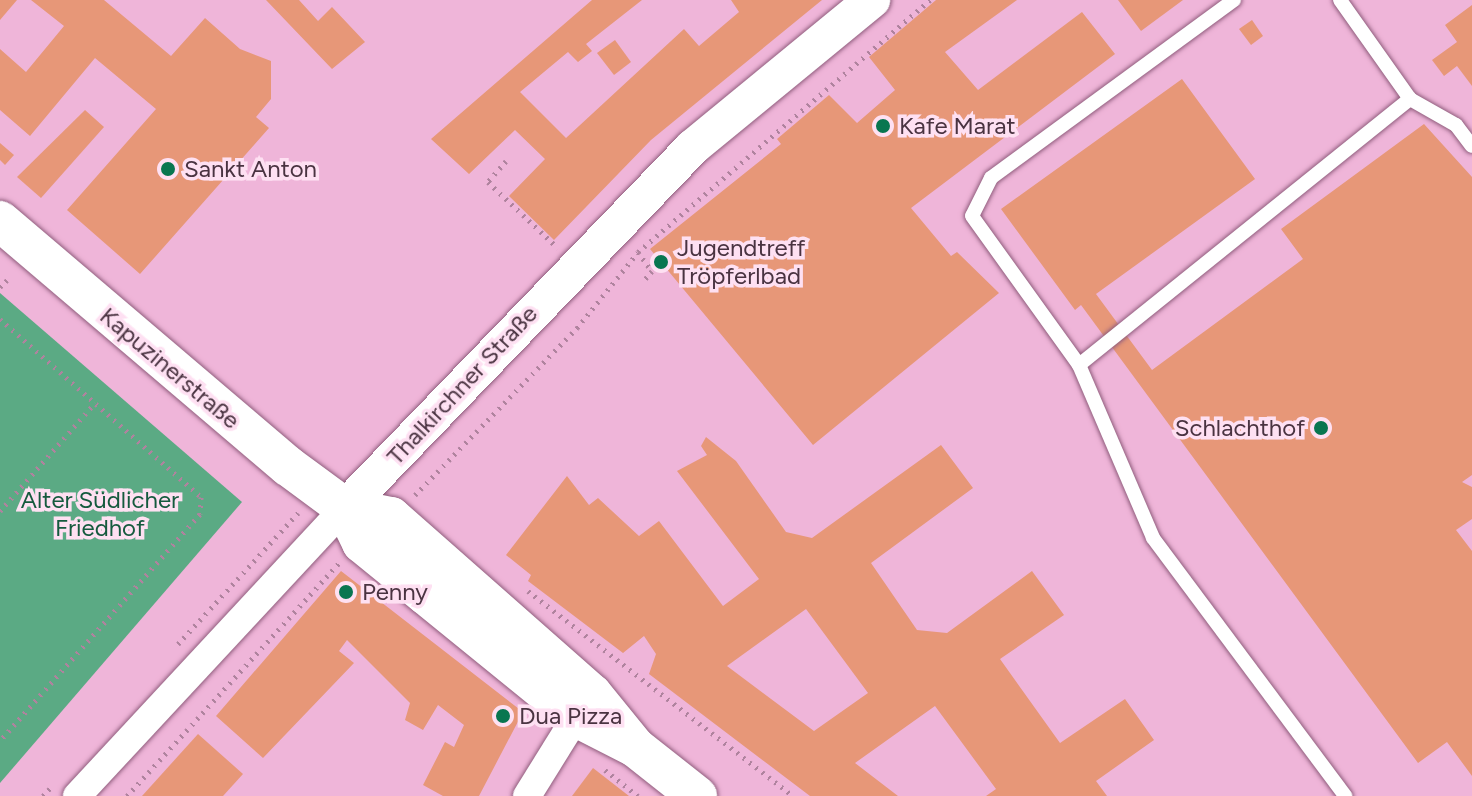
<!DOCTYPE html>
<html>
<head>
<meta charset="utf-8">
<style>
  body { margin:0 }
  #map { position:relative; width:1472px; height:796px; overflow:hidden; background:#efb5d9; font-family:Figtree,sans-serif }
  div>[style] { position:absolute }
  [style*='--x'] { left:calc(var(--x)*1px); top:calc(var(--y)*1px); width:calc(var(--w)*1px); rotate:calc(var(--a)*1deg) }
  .green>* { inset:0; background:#5baa84 }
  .building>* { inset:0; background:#e79778 }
  .path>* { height:5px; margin-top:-2.5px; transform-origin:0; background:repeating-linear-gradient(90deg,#af839e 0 2px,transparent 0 8px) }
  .roads { filter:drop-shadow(0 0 2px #905d7d) drop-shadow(0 0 2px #905d7d) }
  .service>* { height:14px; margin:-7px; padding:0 7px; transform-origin:7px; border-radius:7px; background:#fff }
  .minor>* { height:28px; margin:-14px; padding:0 14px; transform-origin:14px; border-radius:14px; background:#fff }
  .tertiary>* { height:36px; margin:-18px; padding:0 18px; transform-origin:18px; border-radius:18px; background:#fff }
  .secondary>* { height:40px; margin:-20px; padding:0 20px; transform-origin:20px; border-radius:20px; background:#fff }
  .dots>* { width:22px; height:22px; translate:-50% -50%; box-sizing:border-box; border:4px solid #fee0f2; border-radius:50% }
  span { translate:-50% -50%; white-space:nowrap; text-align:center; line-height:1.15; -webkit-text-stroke:7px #fee0f2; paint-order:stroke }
  .poi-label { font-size:24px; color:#4a3341 }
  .left { translate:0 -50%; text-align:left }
  .right { translate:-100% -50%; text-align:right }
  .street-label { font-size:24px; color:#4a3341 }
  .park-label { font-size:24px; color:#155a3e }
</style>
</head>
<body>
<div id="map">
  <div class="green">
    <i style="clip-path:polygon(0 293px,242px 502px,0 783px)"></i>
  </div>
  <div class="building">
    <i style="clip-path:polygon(0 0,17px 0,0 20px)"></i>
    <i style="clip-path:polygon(31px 0,104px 0,171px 56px,205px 18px,240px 49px,271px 61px,271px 99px,256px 117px,269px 128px,140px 274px,67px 210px,156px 109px,95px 58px,30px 136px,0 110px,0 49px,26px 72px,64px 26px)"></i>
    <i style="clip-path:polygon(266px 0,299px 0,318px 21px,332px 7px,365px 42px,332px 69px)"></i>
    <i style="clip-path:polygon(592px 0,642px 0,586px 44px,592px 51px,578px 62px,568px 52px,520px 92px,566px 138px,684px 29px,699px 46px,739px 12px,731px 0,822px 0,651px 140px,554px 240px,509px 196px,545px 159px,515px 130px,469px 174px,431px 139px)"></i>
    <i style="clip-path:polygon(936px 0,1017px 0,945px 52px,978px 90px,1082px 12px,1115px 54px,911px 208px,951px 256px,957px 252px,999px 293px,813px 445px,650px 249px,781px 144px,777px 139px,829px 95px,857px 123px,895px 90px,869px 57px)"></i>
    <i style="clip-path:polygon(1118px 0,1183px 0,1141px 31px)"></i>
    <i style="clip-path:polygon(1472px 5px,1472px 86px,1457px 66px,1444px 76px,1432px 60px,1457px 42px,1445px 25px)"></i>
    <i style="clip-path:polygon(1252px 20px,1263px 36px,1251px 45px,1239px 29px)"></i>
    <i style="clip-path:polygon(615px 40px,631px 62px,614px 75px,597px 53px)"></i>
    <i style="clip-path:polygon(1182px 79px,1255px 179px,1096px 294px,1152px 370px,1303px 259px,1281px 229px,1424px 124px,1472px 177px,1472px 475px,1462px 482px,1472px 487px,1472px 519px,1456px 530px,1472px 551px,1472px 776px,1447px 742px,1418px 763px,1081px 305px,1075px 310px,1001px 209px)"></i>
    <i style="clip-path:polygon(85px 110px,104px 127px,41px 198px,17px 177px)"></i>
    <i style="clip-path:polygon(0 143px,14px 155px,5px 165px,0 160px)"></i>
    <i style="clip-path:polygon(evenodd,706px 437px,736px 461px,786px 532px,812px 538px,941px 445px,973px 488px,871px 563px,917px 630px,947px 633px,1032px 571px,1064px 615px,1000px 659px,1060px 743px,1125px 699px,1154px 740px,1096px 781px,1107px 796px,986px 796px,996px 789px,935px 706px,855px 763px,898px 796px,810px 796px,649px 674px,656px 654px,644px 636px,623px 653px,528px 581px,531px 575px,506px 555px,567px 476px,589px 505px,598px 498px,639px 536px,659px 521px,723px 606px,759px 579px,677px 471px,707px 455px,701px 446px,706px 437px,806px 609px,868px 693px,814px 731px,727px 666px,806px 609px)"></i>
    <i style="clip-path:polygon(341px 571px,523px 712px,479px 796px,443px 796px,423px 785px,445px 742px,454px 747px,464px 725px,438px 705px,423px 730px,405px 720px,410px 703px,347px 640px,339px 651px,354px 663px,263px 758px,216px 716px)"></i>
    <i style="clip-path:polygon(198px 734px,243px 774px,223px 796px,142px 796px)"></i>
    <i style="clip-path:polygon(593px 768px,629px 796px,572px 796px)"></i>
  </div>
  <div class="path">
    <i style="--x:506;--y:161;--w:28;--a:131"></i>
    <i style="--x:488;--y:182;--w:96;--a:43.3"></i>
    <i style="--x:638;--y:252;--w:24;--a:54"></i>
    <i style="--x:652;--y:271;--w:11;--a:131"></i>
    <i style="--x:0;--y:287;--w:10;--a:-45"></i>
    <i style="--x:0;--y:319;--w:268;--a:41.5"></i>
    <i style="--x:201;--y:497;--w:17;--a:93"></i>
    <i style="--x:200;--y:514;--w:303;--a:131.4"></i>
    <i style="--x:415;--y:495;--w:233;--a:-45.9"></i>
    <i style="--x:577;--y:328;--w:97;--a:-51.2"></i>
    <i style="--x:638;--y:252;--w:386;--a:-40.8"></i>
    <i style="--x:0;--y:511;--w:144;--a:-48.7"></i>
    <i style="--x:528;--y:591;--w:335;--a:37.7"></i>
    <i style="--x:178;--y:644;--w:178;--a:-47.5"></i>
    <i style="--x:605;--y:770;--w:42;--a:38.2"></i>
    <i style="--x:43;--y:796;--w:13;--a:-48"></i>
    <i style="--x:127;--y:796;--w:315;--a:-47.7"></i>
  </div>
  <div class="roads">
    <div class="service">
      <i style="--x:1234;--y:0;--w:301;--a:143.8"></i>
      <i style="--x:991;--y:178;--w:42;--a:116.6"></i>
      <i style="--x:972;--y:216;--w:183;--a:54.3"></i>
      <i style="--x:1079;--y:365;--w:188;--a:66.8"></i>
      <i style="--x:1153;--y:538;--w:322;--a:53.3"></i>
      <i style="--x:1340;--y:0;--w:121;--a:54.7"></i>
      <i style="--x:1410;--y:99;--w:53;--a:29.5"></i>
      <i style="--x:1456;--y:125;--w:26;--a:53"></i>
      <i style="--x:1079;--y:365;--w:425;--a:-38.8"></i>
    </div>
    <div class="minor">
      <i style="--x:77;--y:796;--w:393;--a:-47.1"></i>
      <i style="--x:527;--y:796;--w:93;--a:-58.2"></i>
    </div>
    <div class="tertiary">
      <i style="--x:345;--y:508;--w:501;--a:-46.05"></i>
      <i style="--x:693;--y:147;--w:232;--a:-39.4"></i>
    </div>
    <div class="secondary">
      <i style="--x:0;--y:221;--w:378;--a:40.4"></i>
      <i style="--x:288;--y:466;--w:71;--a:36.4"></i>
      <i style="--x:345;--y:508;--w:47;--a:11.1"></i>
      <i style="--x:391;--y:517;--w:268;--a:41.4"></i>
      <i style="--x:592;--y:694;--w:68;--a:50.9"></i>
      <i style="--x:345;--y:508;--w:39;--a:64"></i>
      <i style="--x:362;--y:543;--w:82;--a:39.1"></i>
      <i style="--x:426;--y:595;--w:193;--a:39.1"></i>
      <i style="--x:576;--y:717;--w:66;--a:27"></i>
      <i style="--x:635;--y:747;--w:79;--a:38.3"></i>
    </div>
  </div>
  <div class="dots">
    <i style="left:883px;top:126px;background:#097650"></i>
    <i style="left:168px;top:169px;background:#097650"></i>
    <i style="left:661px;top:262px;background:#097650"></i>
    <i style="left:1321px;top:428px;background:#097650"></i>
    <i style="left:346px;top:592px;background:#097650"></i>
    <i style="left:503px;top:716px;background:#097650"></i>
  </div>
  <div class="poi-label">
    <span class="left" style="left:899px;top:126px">Kafe Marat</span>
    <span class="left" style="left:184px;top:169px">Sankt Anton</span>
    <span class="left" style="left:677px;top:262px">Jugendtreff<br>Tröpferlbad</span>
    <span class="right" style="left:1305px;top:428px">Schlachthof</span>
    <span class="left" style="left:362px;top:592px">Penny</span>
    <span class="left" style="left:519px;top:716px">Dua Pizza</span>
  </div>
  <div class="street-label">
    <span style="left:170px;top:368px;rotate:40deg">Kapuzinerstraße</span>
    <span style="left:462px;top:385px;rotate:-47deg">Thalkirchner Straße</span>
  </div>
  <div class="park-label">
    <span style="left:100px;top:514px">Alter Südlicher<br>Friedhof</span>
  </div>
</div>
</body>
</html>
